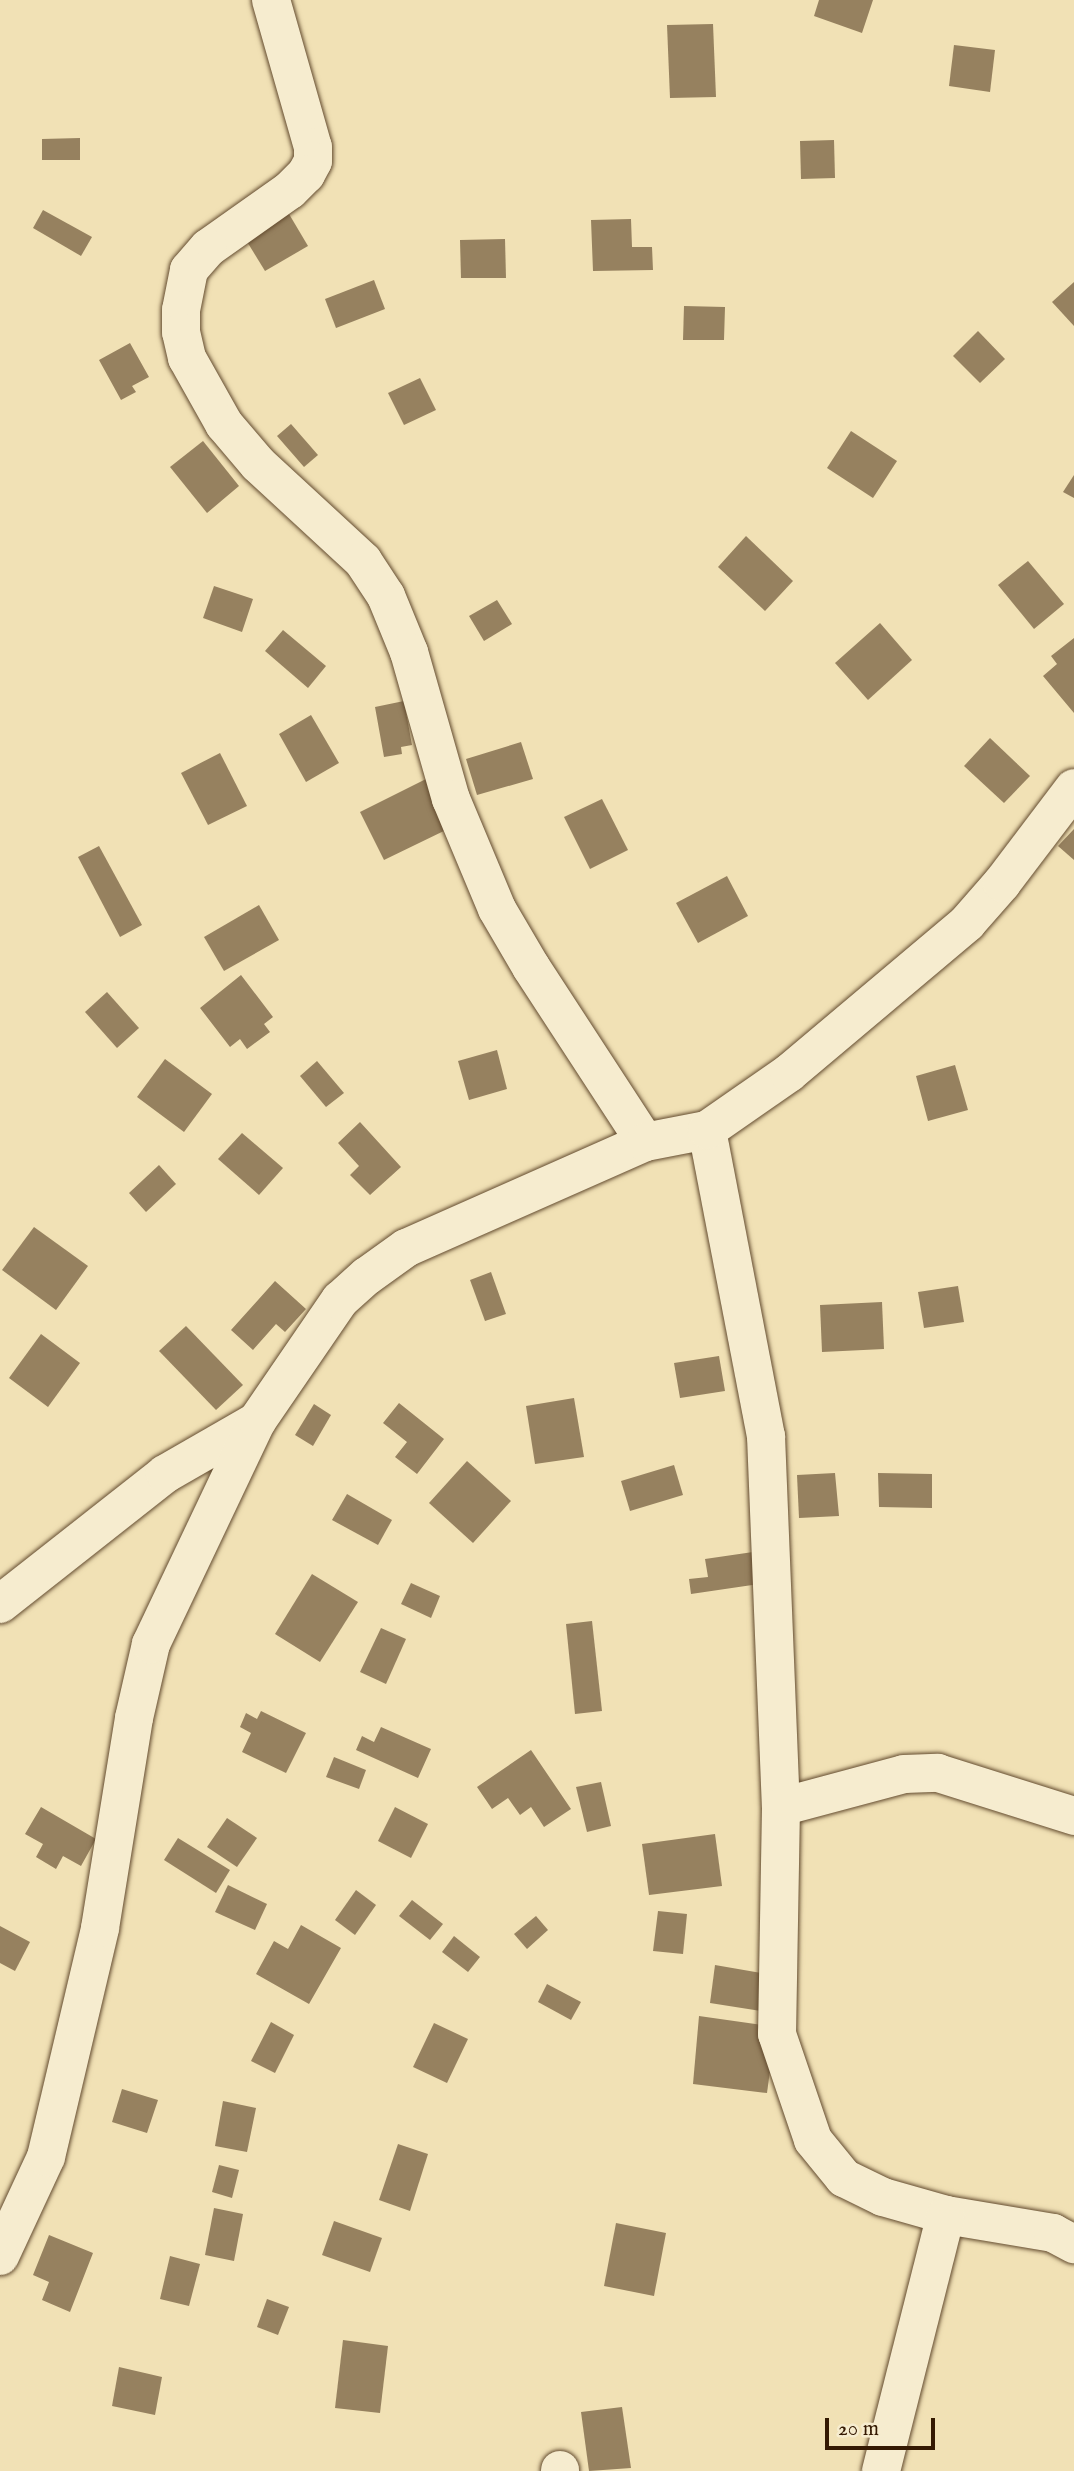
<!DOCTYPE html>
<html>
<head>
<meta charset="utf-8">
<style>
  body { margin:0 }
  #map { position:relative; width:1074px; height:2471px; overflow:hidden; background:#f1e1b5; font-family:"IM FELL English",serif }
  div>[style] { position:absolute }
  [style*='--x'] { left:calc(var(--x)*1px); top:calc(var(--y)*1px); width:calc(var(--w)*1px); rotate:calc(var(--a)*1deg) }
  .building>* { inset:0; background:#96815f }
  .roads { filter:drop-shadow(0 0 2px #634b2f) drop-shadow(0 0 2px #634b2f) }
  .minor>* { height:38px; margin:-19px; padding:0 19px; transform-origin:19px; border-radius:19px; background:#f6eccf }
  span { translate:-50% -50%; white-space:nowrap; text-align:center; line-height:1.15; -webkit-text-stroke:5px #f6eccf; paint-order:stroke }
  .scale { position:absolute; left:825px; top:2418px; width:110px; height:32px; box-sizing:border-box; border:4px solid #341902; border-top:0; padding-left:9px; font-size:21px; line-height:24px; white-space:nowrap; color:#341902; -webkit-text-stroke:5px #f6eccf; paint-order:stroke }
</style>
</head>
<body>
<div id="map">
  <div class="building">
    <i style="clip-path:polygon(819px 0,873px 0,862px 33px,814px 16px)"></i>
    <i style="clip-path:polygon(713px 24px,716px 97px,670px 98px,667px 25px)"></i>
    <i style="clip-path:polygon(954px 45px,995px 50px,990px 92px,949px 86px)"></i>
    <i style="clip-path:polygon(80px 138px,80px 160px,42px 160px,42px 139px)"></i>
    <i style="clip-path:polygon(834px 140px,835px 178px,801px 179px,800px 141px)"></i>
    <i style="clip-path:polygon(43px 210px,92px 237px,81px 256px,33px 228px)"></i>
    <i style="clip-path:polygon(289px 214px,308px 246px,265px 271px,246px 240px)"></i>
    <i style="clip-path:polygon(631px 219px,632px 247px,652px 247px,653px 270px,593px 271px,591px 220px)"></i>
    <i style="clip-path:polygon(505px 239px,506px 278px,461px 278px,460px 240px)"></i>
    <i style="clip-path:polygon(374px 280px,385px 309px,336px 328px,325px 299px)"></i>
    <i style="clip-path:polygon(1074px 282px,1074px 326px,1052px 302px)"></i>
    <i style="clip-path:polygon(684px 306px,725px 307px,724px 340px,683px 340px)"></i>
    <i style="clip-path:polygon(978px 331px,1005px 359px,980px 383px,953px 356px)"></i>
    <i style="clip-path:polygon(130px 343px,149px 377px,132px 386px,136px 392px,121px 400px,99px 360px)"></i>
    <i style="clip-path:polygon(420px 378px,436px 410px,404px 425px,388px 393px)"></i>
    <i style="clip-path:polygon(291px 424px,318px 455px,304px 467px,277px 436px)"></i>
    <i style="clip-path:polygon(851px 431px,897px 461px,873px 498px,827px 468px)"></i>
    <i style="clip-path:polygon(203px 441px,239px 486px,207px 513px,170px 467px)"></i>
    <i style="clip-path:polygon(1074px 475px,1074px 498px,1063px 492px)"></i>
    <i style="clip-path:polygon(746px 536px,793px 581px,765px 611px,718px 567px)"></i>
    <i style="clip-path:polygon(1028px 561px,1064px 604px,1034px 629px,998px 585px)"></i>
    <i style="clip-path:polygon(214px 586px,253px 599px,242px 632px,203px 618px)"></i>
    <i style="clip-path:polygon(497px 600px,512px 624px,484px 641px,469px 616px)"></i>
    <i style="clip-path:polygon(880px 623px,912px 660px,868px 700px,835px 663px)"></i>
    <i style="clip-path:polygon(283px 630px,326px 666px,308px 688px,265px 651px)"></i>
    <i style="clip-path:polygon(1074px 638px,1074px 713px,1043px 676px,1057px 664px,1051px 656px)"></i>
    <i style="clip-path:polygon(404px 701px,412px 745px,401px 747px,402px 754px,384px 757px,375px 707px)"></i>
    <i style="clip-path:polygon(311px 715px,339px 763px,306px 782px,279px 734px)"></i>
    <i style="clip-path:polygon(990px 738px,1030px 776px,1004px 803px,964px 766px)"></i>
    <i style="clip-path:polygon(521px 742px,533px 779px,477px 795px,466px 759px)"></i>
    <i style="clip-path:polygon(220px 753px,247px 806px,208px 825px,181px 773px)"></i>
    <i style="clip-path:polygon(426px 779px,450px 828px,384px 860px,360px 812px)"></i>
    <i style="clip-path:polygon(602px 799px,628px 850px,590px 869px,564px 817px)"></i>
    <i style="clip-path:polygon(1074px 829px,1074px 860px,1058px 846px)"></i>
    <i style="clip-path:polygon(99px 846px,142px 925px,120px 937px,78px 857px)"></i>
    <i style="clip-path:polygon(727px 876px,748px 916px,698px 943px,676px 903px)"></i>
    <i style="clip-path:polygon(259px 905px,279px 940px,224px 971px,204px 937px)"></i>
    <i style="clip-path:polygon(241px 975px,273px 1017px,264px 1024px,270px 1032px,247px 1049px,240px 1039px,230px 1047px,200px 1008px)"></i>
    <i style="clip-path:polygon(107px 992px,139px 1028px,117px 1048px,85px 1012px)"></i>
    <i style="clip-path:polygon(497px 1050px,507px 1089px,469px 1100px,458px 1061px)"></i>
    <i style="clip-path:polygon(165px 1059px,212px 1094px,184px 1132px,137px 1097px)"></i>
    <i style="clip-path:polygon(317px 1061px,344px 1093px,326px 1107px,300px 1076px)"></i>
    <i style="clip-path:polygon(955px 1065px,968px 1110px,928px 1121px,916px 1076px)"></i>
    <i style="clip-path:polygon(360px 1122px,401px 1167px,370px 1195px,350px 1175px,359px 1166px,338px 1143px)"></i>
    <i style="clip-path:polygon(242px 1133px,283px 1168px,259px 1195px,218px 1159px)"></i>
    <i style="clip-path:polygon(159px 1165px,176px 1184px,146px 1212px,129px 1193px)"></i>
    <i style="clip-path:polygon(34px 1227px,88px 1266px,56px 1310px,2px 1270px)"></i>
    <i style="clip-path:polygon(491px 1272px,506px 1314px,485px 1321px,470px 1280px)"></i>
    <i style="clip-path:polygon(275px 1281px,306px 1309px,285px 1332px,276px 1324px,253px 1350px,231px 1330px)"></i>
    <i style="clip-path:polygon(958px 1286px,964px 1322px,924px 1328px,918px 1292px)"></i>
    <i style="clip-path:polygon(882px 1302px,884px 1349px,822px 1352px,820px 1305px)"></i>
    <i style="clip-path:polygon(186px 1326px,243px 1385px,216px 1410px,159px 1351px)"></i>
    <i style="clip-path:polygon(41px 1334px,80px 1363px,48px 1407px,9px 1378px)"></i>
    <i style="clip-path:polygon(719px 1356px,725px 1391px,680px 1398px,674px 1363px)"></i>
    <i style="clip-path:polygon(574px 1398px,584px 1457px,535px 1464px,526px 1406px)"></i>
    <i style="clip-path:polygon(399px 1403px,444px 1439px,417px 1474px,395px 1457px,407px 1442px,383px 1423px)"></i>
    <i style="clip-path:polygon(314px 1404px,331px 1415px,313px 1446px,295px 1435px)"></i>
    <i style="clip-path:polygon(467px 1461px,511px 1501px,473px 1543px,429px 1503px)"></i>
    <i style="clip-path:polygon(674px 1465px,683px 1495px,630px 1511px,621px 1481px)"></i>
    <i style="clip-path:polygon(835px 1473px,839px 1516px,799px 1518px,797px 1475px)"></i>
    <i style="clip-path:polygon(878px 1473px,932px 1474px,932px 1508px,879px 1507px)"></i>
    <i style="clip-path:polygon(347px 1494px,392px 1520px,378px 1545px,332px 1520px)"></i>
    <i style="clip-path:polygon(753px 1552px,759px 1584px,691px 1594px,689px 1579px,708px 1577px,705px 1559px)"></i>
    <i style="clip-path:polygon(312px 1574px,358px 1602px,320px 1662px,275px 1634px)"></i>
    <i style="clip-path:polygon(411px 1583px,440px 1596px,431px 1618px,401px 1604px)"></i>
    <i style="clip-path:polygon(592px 1621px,602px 1711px,575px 1714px,566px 1624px)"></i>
    <i style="clip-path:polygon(381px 1628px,406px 1639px,386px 1684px,360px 1672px)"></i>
    <i style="clip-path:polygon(261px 1711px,306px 1733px,286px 1773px,242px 1752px,251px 1733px,240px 1727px,246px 1713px,257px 1719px)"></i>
    <i style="clip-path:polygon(381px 1727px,431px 1749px,418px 1778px,356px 1750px,362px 1736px,374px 1742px)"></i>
    <i style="clip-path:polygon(531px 1750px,571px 1809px,544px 1827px,531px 1807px,520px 1815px,508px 1798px,492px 1809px,477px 1787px)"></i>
    <i style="clip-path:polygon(334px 1757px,366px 1770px,359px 1789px,326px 1777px)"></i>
    <i style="clip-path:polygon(601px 1782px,611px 1826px,587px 1832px,576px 1787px)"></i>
    <i style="clip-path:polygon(41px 1807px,96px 1839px,81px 1866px,63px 1856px,56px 1869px,36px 1857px,43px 1844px,25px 1834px)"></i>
    <i style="clip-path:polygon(395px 1807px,428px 1824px,411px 1858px,378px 1841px)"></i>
    <i style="clip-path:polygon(227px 1818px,257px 1838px,237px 1867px,207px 1847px)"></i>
    <i style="clip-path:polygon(715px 1834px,722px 1886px,649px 1895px,642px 1844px)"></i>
    <i style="clip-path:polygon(178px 1838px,230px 1870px,216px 1893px,164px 1860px)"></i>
    <i style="clip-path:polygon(228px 1885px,267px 1904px,255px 1930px,215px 1912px)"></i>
    <i style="clip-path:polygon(356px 1890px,376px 1905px,355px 1935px,335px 1920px)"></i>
    <i style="clip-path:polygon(412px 1900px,443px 1924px,430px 1940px,399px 1916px)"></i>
    <i style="clip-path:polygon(658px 1911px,687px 1914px,683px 1954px,653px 1951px)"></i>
    <i style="clip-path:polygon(536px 1916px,548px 1930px,527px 1949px,514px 1934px)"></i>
    <i style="clip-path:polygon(301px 1925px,341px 1948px,309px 2004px,256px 1974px,274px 1941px,288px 1949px)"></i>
    <i style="clip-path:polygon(0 1926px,30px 1942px,15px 1971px,0 1963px)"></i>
    <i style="clip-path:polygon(454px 1936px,480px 1957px,468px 1972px,442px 1952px)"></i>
    <i style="clip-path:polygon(715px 1965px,773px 1975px,767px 2012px,710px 2003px)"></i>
    <i style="clip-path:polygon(547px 1984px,581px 2002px,571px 2020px,538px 2002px)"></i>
    <i style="clip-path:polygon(699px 2016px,776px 2027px,767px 2093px,693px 2084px)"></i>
    <i style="clip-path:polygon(271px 2022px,294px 2035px,275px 2073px,251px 2061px)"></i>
    <i style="clip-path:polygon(434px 2023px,468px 2039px,447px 2083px,413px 2067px)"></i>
    <i style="clip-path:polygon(122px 2089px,158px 2100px,147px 2133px,112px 2122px)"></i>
    <i style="clip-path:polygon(223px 2101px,256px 2108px,247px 2152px,215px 2146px)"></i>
    <i style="clip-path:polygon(398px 2144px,428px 2154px,410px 2211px,379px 2200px)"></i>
    <i style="clip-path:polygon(219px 2165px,239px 2170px,232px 2198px,212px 2192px)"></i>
    <i style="clip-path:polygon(214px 2208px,243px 2214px,234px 2261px,205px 2255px)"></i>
    <i style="clip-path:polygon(334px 2221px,382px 2238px,370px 2272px,322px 2255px)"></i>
    <i style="clip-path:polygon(616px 2223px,666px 2233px,654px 2296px,604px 2286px)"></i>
    <i style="clip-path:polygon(49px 2235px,93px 2253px,70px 2312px,42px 2300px,49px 2282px,33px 2275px)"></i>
    <i style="clip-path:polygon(170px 2256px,200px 2264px,189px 2306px,160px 2299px)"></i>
    <i style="clip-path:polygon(267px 2299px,289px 2307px,278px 2335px,257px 2327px)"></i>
    <i style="clip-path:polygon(343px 2340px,388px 2346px,380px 2413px,335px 2408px)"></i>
    <i style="clip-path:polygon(119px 2367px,162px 2377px,155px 2415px,112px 2406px)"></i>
    <i style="clip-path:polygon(622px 2407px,631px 2468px,589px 2471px,581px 2412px)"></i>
  </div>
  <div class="roads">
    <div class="minor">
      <i style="--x:271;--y:0;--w:153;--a:74.1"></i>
      <i style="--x:313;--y:147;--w:14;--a:90"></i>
      <i style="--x:313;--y:161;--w:15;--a:118"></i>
      <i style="--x:306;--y:174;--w:23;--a:135"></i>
      <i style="--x:290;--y:190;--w:100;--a:144.7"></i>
      <i style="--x:208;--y:248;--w:29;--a:131"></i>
      <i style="--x:189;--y:270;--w:41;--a:101.3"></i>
      <i style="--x:181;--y:310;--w:22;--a:90"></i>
      <i style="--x:181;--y:332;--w:27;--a:77"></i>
      <i style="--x:187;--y:358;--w:76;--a:60.7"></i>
      <i style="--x:224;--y:424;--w:52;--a:49.6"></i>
      <i style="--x:258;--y:464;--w:143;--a:42.7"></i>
      <i style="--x:363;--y:561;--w:42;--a:56.7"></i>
      <i style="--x:386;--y:596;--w:61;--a:67.7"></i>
      <i style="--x:409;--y:652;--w:153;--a:74.1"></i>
      <i style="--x:451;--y:799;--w:119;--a:67.3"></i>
      <i style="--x:497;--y:909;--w:67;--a:59.6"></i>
      <i style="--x:531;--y:967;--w:209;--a:56.9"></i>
      <i style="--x:707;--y:1130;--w:312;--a:79.1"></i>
      <i style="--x:766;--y:1436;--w:371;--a:87.7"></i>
      <i style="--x:781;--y:1807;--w:227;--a:91"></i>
      <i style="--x:777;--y:2034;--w:112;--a:71.2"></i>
      <i style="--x:813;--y:2140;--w:49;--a:50.8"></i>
      <i style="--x:844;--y:2178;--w:43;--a:26"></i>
      <i style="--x:883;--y:2197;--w:66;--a:15.9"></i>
      <i style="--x:946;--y:2215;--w:109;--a:9.5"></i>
      <i style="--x:1053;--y:2233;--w:24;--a:28"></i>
      <i style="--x:0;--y:1604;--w:210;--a:-38.2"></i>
      <i style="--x:165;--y:1474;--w:106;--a:-29.9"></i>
      <i style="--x:781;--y:1807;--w:127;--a:-15"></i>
      <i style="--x:904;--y:1774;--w:34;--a:-2"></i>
      <i style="--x:938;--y:1773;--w:143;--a:17.5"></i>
      <i style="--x:0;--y:2256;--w:109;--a:-65.1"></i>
      <i style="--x:46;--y:2157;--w:235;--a:-76.7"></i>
      <i style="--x:100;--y:1928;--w:213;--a:-80.8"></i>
      <i style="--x:134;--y:1718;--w:76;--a:-77.1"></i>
      <i style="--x:151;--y:1644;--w:247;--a:-64.6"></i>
      <i style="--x:257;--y:1421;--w:147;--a:-55.6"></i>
      <i style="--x:340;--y:1300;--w:36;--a:-42"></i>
      <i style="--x:367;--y:1276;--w:48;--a:-35.7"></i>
      <i style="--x:406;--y:1248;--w:261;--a:-23.9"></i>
      <i style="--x:645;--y:1142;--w:63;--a:-11"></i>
      <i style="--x:707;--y:1130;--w:100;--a:-34.8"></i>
      <i style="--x:789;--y:1073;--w:233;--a:-40.1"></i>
      <i style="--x:967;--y:923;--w:53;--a:-48.8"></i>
      <i style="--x:1002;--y:883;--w:119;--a:-52.8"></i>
      <i style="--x:560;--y:2470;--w:1;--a:90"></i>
      <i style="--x:881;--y:2471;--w:264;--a:-75.8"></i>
    </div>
  </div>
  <div class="scale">20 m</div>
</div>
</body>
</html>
